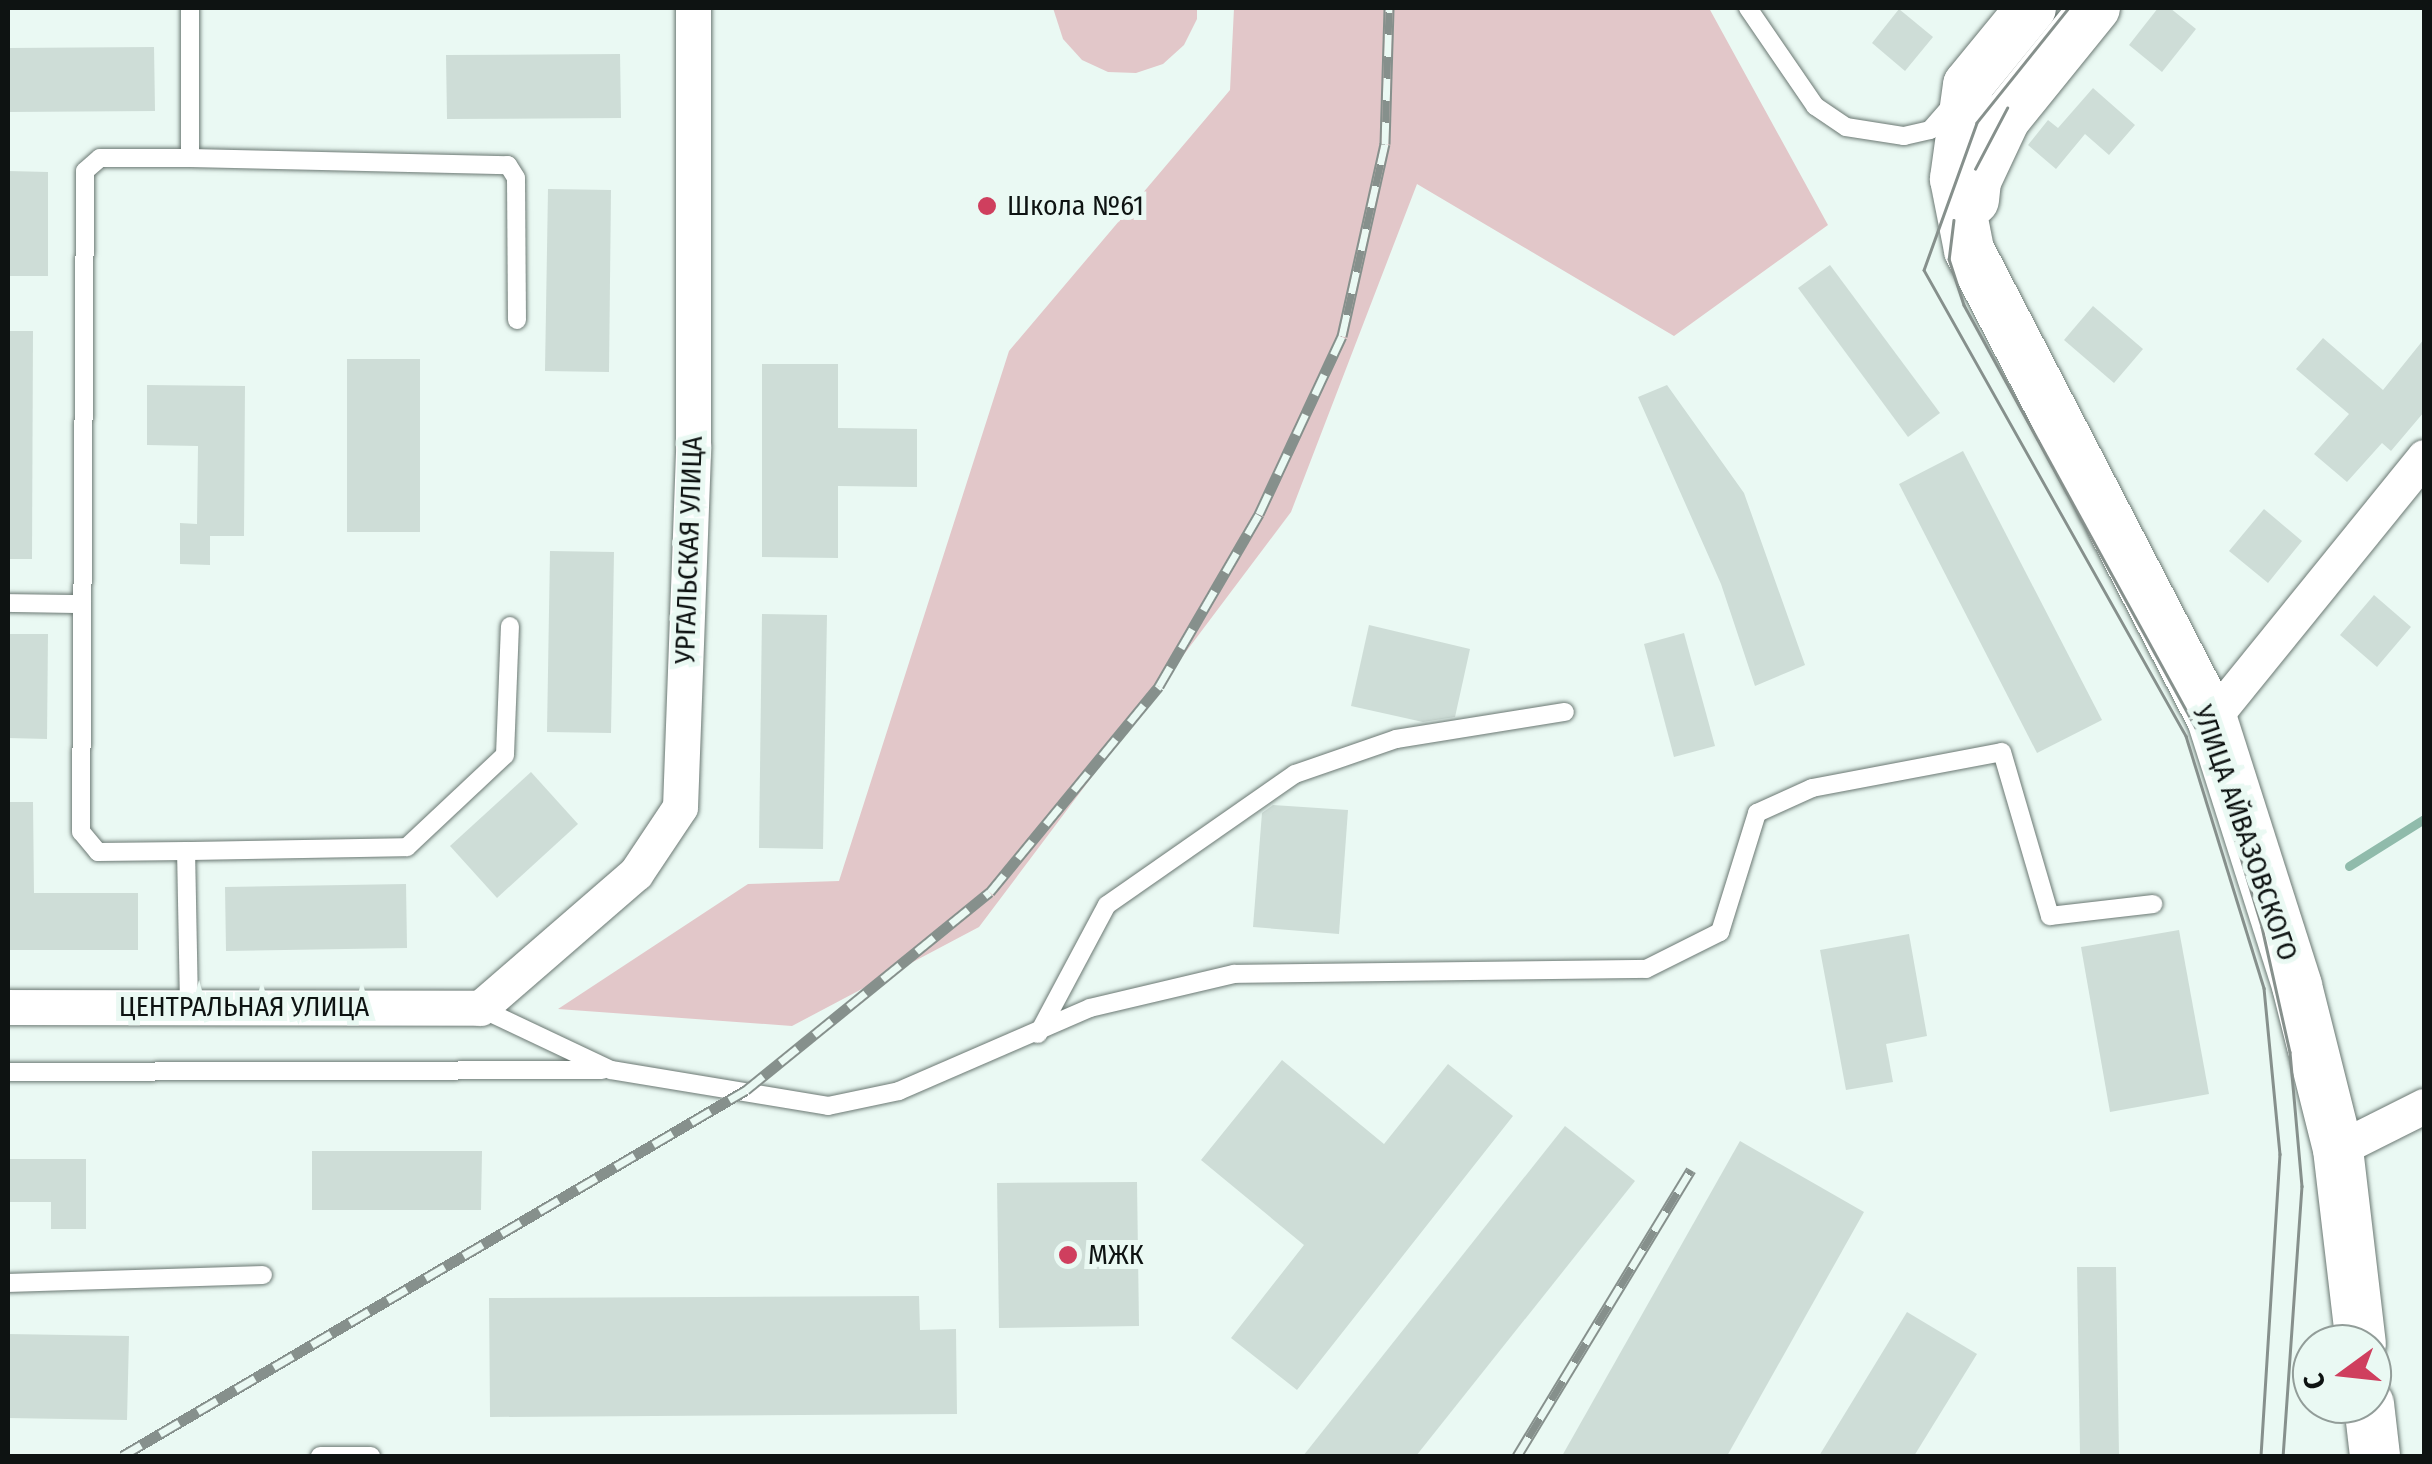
<!DOCTYPE html>
<html>
<head>
<meta charset="utf-8">
<style>
  body { margin:0 }
  #map { position:relative; width:2432px; height:1464px; overflow:hidden; background:#eaf9f3; font-family:"Fira Sans Condensed",sans-serif }
  div>[style] { position:absolute }
  [style*='--x'] { left:calc(var(--x)*1px); top:calc(var(--y)*1px); width:calc(var(--w)*1px); rotate:calc(var(--a)*1deg) }
  .green>* { inset:0; background:#e2c7c9 }
  .stream>* { height:9px; margin:-4.5px; padding:0 4.5px; transform-origin:4.5px; border-radius:4.5px; background:#90bbab }
  .building>* { inset:0; background:#ceddd7 }
  .roads { filter:drop-shadow(0 0 2px #6b7873) drop-shadow(0 0 2px #6b7873) }
  .lane>* { height:18px; margin:-9px; padding:0 9px; transform-origin:9px; border-radius:9px; background:#fff }
  .street>* { height:35px; margin:-17.5px; padding:0 17.5px; transform-origin:17.5px; border-radius:17.5px; background:#fff }
  .secondary>* { height:50px; margin:-25px; padding:0 25px; transform-origin:25px; border-radius:25px; background:#fff }
  .tram>* { height:2.5px; margin:-1.25px; padding:0 1.25px; transform-origin:1.25px; border-radius:1.25px; background:#86908c }
  .rail>* { height:11px; margin-top:-5.5px; transform-origin:0; background:repeating-linear-gradient(90deg,#eaf9f3 0 22px,#86908c 0 44px); box-sizing:border-box; border-block:2px solid #86908c }
  .dots>* { width:28px; height:28px; translate:-50% -50%; box-sizing:border-box; border:5px solid #eaf9f3; border-radius:50% }
  span { translate:-50% -50%; white-space:nowrap; text-align:center; line-height:1.15; -webkit-text-stroke:10px #eaf9f3; paint-order:stroke }
  .poi-label { font-size:28px; color:#0e1312 }
  .left { translate:0 -50%; text-align:left }
  .street-label { font-size:28px; color:#0e1312 }
  .frame { position:absolute; inset:0; border:10px solid #0e1312; pointer-events:none }
  .north { position:absolute; left:2292px; top:1324px; width:100px; height:100px; box-sizing:border-box; background:#eaf9f3; border:2px solid #929d99; border-radius:50%; rotate:255deg; font-size:28px; font-weight:700; line-height:40px; text-align:center; color:#0e1312 }
  .north::after { content:''; display:block; margin:auto; width:35px; height:45px; background:#cf3f5e; clip-path:polygon(50% 0,100% 100%,50% 72%,0 100%) }
</style>
</head>
<body>
<div id="map">
  <div class="green">
    <i style="clip-path:polygon(1053px 8px,1197px 8px,1197px 19px,1184px 45px,1163px 64px,1136px 73px,1108px 72px,1082px 60px,1063px 39px)"></i>
    <i style="clip-path:polygon(1234px 8px,1709px 8px,1828px 225px,1674px 336px,1417px 184px,1291px 512px,979px 927px,792px 1026px,558px 1009px,748px 884px,839px 881px,1009px 351px,1230px 90px)"></i>
  </div>
  <div class="stream">
    <i style="--x:2349;--y:866;--w:89;--a:-32.1"></i>
  </div>
  <div class="building">
    <i style="clip-path:polygon(2158px 8px,2170px 8px,2196px 29px,2162px 72px,2129px 45px)"></i>
    <i style="clip-path:polygon(1899px 9px,1933px 37px,1905px 71px,1872px 43px)"></i>
    <i style="clip-path:polygon(154px 47px,155px 111px,8px 112px,8px 48px)"></i>
    <i style="clip-path:polygon(620px 54px,621px 118px,447px 119px,446px 55px)"></i>
    <i style="clip-path:polygon(2093px 88px,2135px 125px,2109px 155px,2085px 134px,2056px 169px,2028px 145px,2048px 120px,2058px 128px)"></i>
    <i style="clip-path:polygon(8px 171px,48px 172px,48px 276px,8px 276px)"></i>
    <i style="clip-path:polygon(548px 189px,611px 190px,609px 372px,545px 371px)"></i>
    <i style="clip-path:polygon(1830px 265px,1940px 413px,1908px 437px,1798px 288px)"></i>
    <i style="clip-path:polygon(2093px 306px,2143px 349px,2114px 383px,2064px 340px)"></i>
    <i style="clip-path:polygon(8px 331px,33px 331px,32px 559px,8px 559px)"></i>
    <i style="clip-path:polygon(2323px 338px,2383px 390px,2424px 339px,2424px 412px,2391px 451px,2382px 443px,2347px 482px,2314px 454px,2349px 414px,2296px 369px)"></i>
    <i style="clip-path:polygon(347px 359px,420px 359px,420px 532px,347px 532px)"></i>
    <i style="clip-path:polygon(762px 364px,838px 364px,838px 428px,917px 429px,917px 487px,838px 486px,838px 558px,762px 557px)"></i>
    <i style="clip-path:polygon(147px 385px,245px 386px,244px 536px,210px 536px,210px 565px,180px 564px,180px 523px,197px 524px,198px 446px,147px 445px)"></i>
    <i style="clip-path:polygon(1667px 385px,1744px 493px,1805px 665px,1755px 686px,1721px 584px,1638px 397px)"></i>
    <i style="clip-path:polygon(1963px 451px,2102px 720px,2037px 753px,1899px 484px)"></i>
    <i style="clip-path:polygon(2264px 509px,2302px 541px,2268px 583px,2229px 551px)"></i>
    <i style="clip-path:polygon(550px 551px,614px 552px,611px 733px,547px 732px)"></i>
    <i style="clip-path:polygon(2374px 595px,2411px 627px,2377px 667px,2340px 635px)"></i>
    <i style="clip-path:polygon(762px 614px,827px 615px,823px 849px,759px 848px)"></i>
    <i style="clip-path:polygon(1369px 625px,1470px 649px,1455px 717px,1423px 722px,1351px 706px)"></i>
    <i style="clip-path:polygon(1684px 633px,1715px 746px,1674px 757px,1644px 644px)"></i>
    <i style="clip-path:polygon(8px 634px,48px 634px,47px 739px,8px 738px)"></i>
    <i style="clip-path:polygon(531px 772px,578px 824px,497px 898px,450px 846px)"></i>
    <i style="clip-path:polygon(8px 802px,33px 802px,34px 893px,138px 893px,138px 950px,8px 950px)"></i>
    <i style="clip-path:polygon(1273px 805px,1348px 810px,1339px 934px,1253px 927px,1262px 813px)"></i>
    <i style="clip-path:polygon(406px 884px,407px 948px,226px 951px,225px 887px)"></i>
    <i style="clip-path:polygon(2179px 930px,2209px 1094px,2110px 1112px,2081px 947px)"></i>
    <i style="clip-path:polygon(1909px 934px,1927px 1036px,1886px 1044px,1893px 1082px,1846px 1090px,1820px 950px)"></i>
    <i style="clip-path:polygon(1282px 1060px,1384px 1144px,1448px 1064px,1513px 1116px,1297px 1390px,1231px 1338px,1304px 1245px,1201px 1160px)"></i>
    <i style="clip-path:polygon(1565px 1126px,1635px 1181px,1416px 1456px,1303px 1456px)"></i>
    <i style="clip-path:polygon(1740px 1141px,1864px 1212px,1727px 1456px,1562px 1456px)"></i>
    <i style="clip-path:polygon(312px 1151px,482px 1151px,481px 1210px,312px 1210px)"></i>
    <i style="clip-path:polygon(8px 1159px,86px 1159px,86px 1229px,51px 1229px,51px 1202px,8px 1202px)"></i>
    <i style="clip-path:polygon(1137px 1182px,1139px 1326px,999px 1328px,997px 1183px)"></i>
    <i style="clip-path:polygon(2077px 1267px,2116px 1267px,2119px 1456px,2080px 1456px)"></i>
    <i style="clip-path:polygon(919px 1296px,920px 1330px,956px 1329px,957px 1414px,490px 1417px,489px 1298px)"></i>
    <i style="clip-path:polygon(1907px 1312px,1977px 1354px,1914px 1456px,1819px 1456px)"></i>
    <i style="clip-path:polygon(8px 1334px,129px 1336px,127px 1420px,8px 1418px)"></i>
  </div>
  <div class="roads">
    <div class="lane">
      <i style="--x:1748;--y:8;--w:119;--a:55.6"></i>
      <i style="--x:1815;--y:106;--w:37;--a:34"></i>
      <i style="--x:1846;--y:127;--w:59;--a:8.8"></i>
      <i style="--x:1904;--y:136;--w:27;--a:-13"></i>
      <i style="--x:1930;--y:130;--w:33;--a:-49"></i>
      <i style="--x:190;--y:158;--w:318;--a:1.3"></i>
      <i style="--x:508;--y:165;--w:15;--a:58"></i>
      <i style="--x:516;--y:178;--w:142;--a:89.6"></i>
      <i style="--x:8;--y:603;--w:74;--a:0.8"></i>
      <i style="--x:186;--y:851;--w:221;--a:-1"></i>
      <i style="--x:407;--y:847;--w:134;--a:-43.2"></i>
      <i style="--x:505;--y:755;--w:129;--a:-87.8"></i>
      <i style="--x:189;--y:1005;--w:154;--a:-91.1"></i>
      <i style="--x:186;--y:851;--w:88;--a:179.3"></i>
      <i style="--x:98;--y:852;--w:26;--a:-130"></i>
      <i style="--x:81;--y:832;--w:661;--a:-89.65"></i>
      <i style="--x:85;--y:171;--w:20;--a:-41"></i>
      <i style="--x:100;--y:158;--w:90;--a:0"></i>
      <i style="--x:190;--y:158;--w:150;--a:-90"></i>
      <i style="--x:480;--y:1008;--w:145;--a:25.3"></i>
      <i style="--x:611;--y:1070;--w:220;--a:9.4"></i>
      <i style="--x:828;--y:1106;--w:73;--a:-11.9"></i>
      <i style="--x:899;--y:1091;--w:208;--a:-23.5"></i>
      <i style="--x:1090;--y:1008;--w:148;--a:-13.3"></i>
      <i style="--x:1234;--y:974;--w:412;--a:-0.7"></i>
      <i style="--x:1646;--y:969;--w:83;--a:-26.6"></i>
      <i style="--x:1720;--y:932;--w:125;--a:-72.7"></i>
      <i style="--x:1757;--y:813;--w:60;--a:-24.4"></i>
      <i style="--x:1812;--y:788;--w:193;--a:-10.7"></i>
      <i style="--x:2002;--y:752;--w:171;--a:73.7"></i>
      <i style="--x:2050;--y:916;--w:104;--a:-6.6"></i>
      <i style="--x:1038;--y:1034;--w:146;--a:-61.9"></i>
      <i style="--x:1107;--y:905;--w:229;--a:-34.9"></i>
      <i style="--x:1295;--y:774;--w:107;--a:-19.1"></i>
      <i style="--x:1396;--y:739;--w:171;--a:-9.1"></i>
      <i style="--x:8;--y:1072;--w:594;--a:-0.19"></i>
      <i style="--x:8;--y:1283;--w:255;--a:-1.8"></i>
      <i style="--x:320;--y:1456;--w:51;--a:0"></i>
    </div>
    <div class="street">
      <i style="--x:2212;--y:719;--w:337;--a:-51"></i>
      <i style="--x:8;--y:1007;--w:472;--a:0.1"></i>
      <i style="--x:480;--y:1008;--w:206;--a:-40.9"></i>
      <i style="--x:636;--y:873;--w:79;--a:-56.3"></i>
      <i style="--x:680;--y:807;--w:362;--a:-87.9"></i>
      <i style="--x:693;--y:445;--w:437;--a:-90"></i>
      <i style="--x:2338;--y:1149;--w:96;--a:-26.6"></i>
    </div>
    <div class="secondary">
      <i style="--x:2031;--y:8;--w:99;--a:129.3"></i>
      <i style="--x:1968;--y:85;--w:95;--a:97.9"></i>
      <i style="--x:1955;--y:179;--w:72;--a:78.8"></i>
      <i style="--x:1969;--y:250;--w:528;--a:62.61"></i>
      <i style="--x:2212;--y:719;--w:280;--a:72.3"></i>
      <i style="--x:2297;--y:986;--w:168;--a:75.9"></i>
      <i style="--x:2338;--y:1149;--w:196;--a:83.3"></i>
      <i style="--x:1974;--y:200;--w:19;--a:-84"></i>
      <i style="--x:1976;--y:181;--w:68;--a:-64.9"></i>
      <i style="--x:2005;--y:119;--w:143;--a:-51"></i>
      <i style="--x:2369;--y:1404;--w:52;--a:83.4"></i>
    </div>
  </div>
  <div class="tram">
    <i style="--x:2069;--y:8;--w:147;--a:128.7"></i>
    <i style="--x:1977;--y:123;--w:156;--a:109.8"></i>
    <i style="--x:1924;--y:270;--w:535;--a:60.65"></i>
    <i style="--x:2186;--y:736;--w:264;--a:72.8"></i>
    <i style="--x:2264;--y:988;--w:167;--a:84.5"></i>
    <i style="--x:2280;--y:1154;--w:303;--a:93.6"></i>
    <i style="--x:1975;--y:169;--w:69;--a:-62.3"></i>
    <i style="--x:1954;--y:220;--w:39;--a:97"></i>
    <i style="--x:1949;--y:259;--w:48;--a:71.9"></i>
    <i style="--x:1964;--y:305;--w:508;--a:61.26"></i>
    <i style="--x:2208;--y:750;--w:185;--a:73"></i>
    <i style="--x:2262;--y:927;--w:128;--a:77.4"></i>
    <i style="--x:2290;--y:1052;--w:135;--a:84.9"></i>
    <i style="--x:2302;--y:1186;--w:271;--a:94"></i>
  </div>
  <div class="rail">
    <i style="--x:122;--y:1456;--w:723;--a:-30.39"></i>
    <i style="--x:746;--y:1090;--w:314;--a:-39.1"></i>
    <i style="--x:990;--y:892;--w:266;--a:-50.6"></i>
    <i style="--x:1159;--y:686;--w:199;--a:-59.8"></i>
    <i style="--x:1259;--y:514;--w:196;--a:-65"></i>
    <i style="--x:1342;--y:336;--w:197;--a:-77.4"></i>
    <i style="--x:1385;--y:144;--w:136;--a:-88.3"></i>
    <i style="--x:1517;--y:1456;--w:335;--a:-58.7"></i>
  </div>
  <div class="dots">
    <i style="left:987px;top:206px;background:#cf3f5e"></i>
    <i style="left:1068px;top:1255px;background:#cf3f5e"></i>
  </div>
  <div class="poi-label">
    <span class="left" style="left:1007px;top:206px">Школа №61</span>
    <span class="left" style="left:1088px;top:1255px">МЖК</span>
  </div>
  <div class="street-label">
    <span style="left:689px;top:550px;rotate:-88deg">УРГАЛЬСКАЯ УЛИЦА</span>
    <span style="left:2245px;top:833px;rotate:71deg">УЛИЦА АЙВАЗОВСКОГО</span>
    <span style="left:244px;top:1007px">ЦЕНТРАЛЬНАЯ УЛИЦА</span>
  </div>
  <div class="frame"></div>
  <div class="north">С</div>
</div>
</body>
</html>
